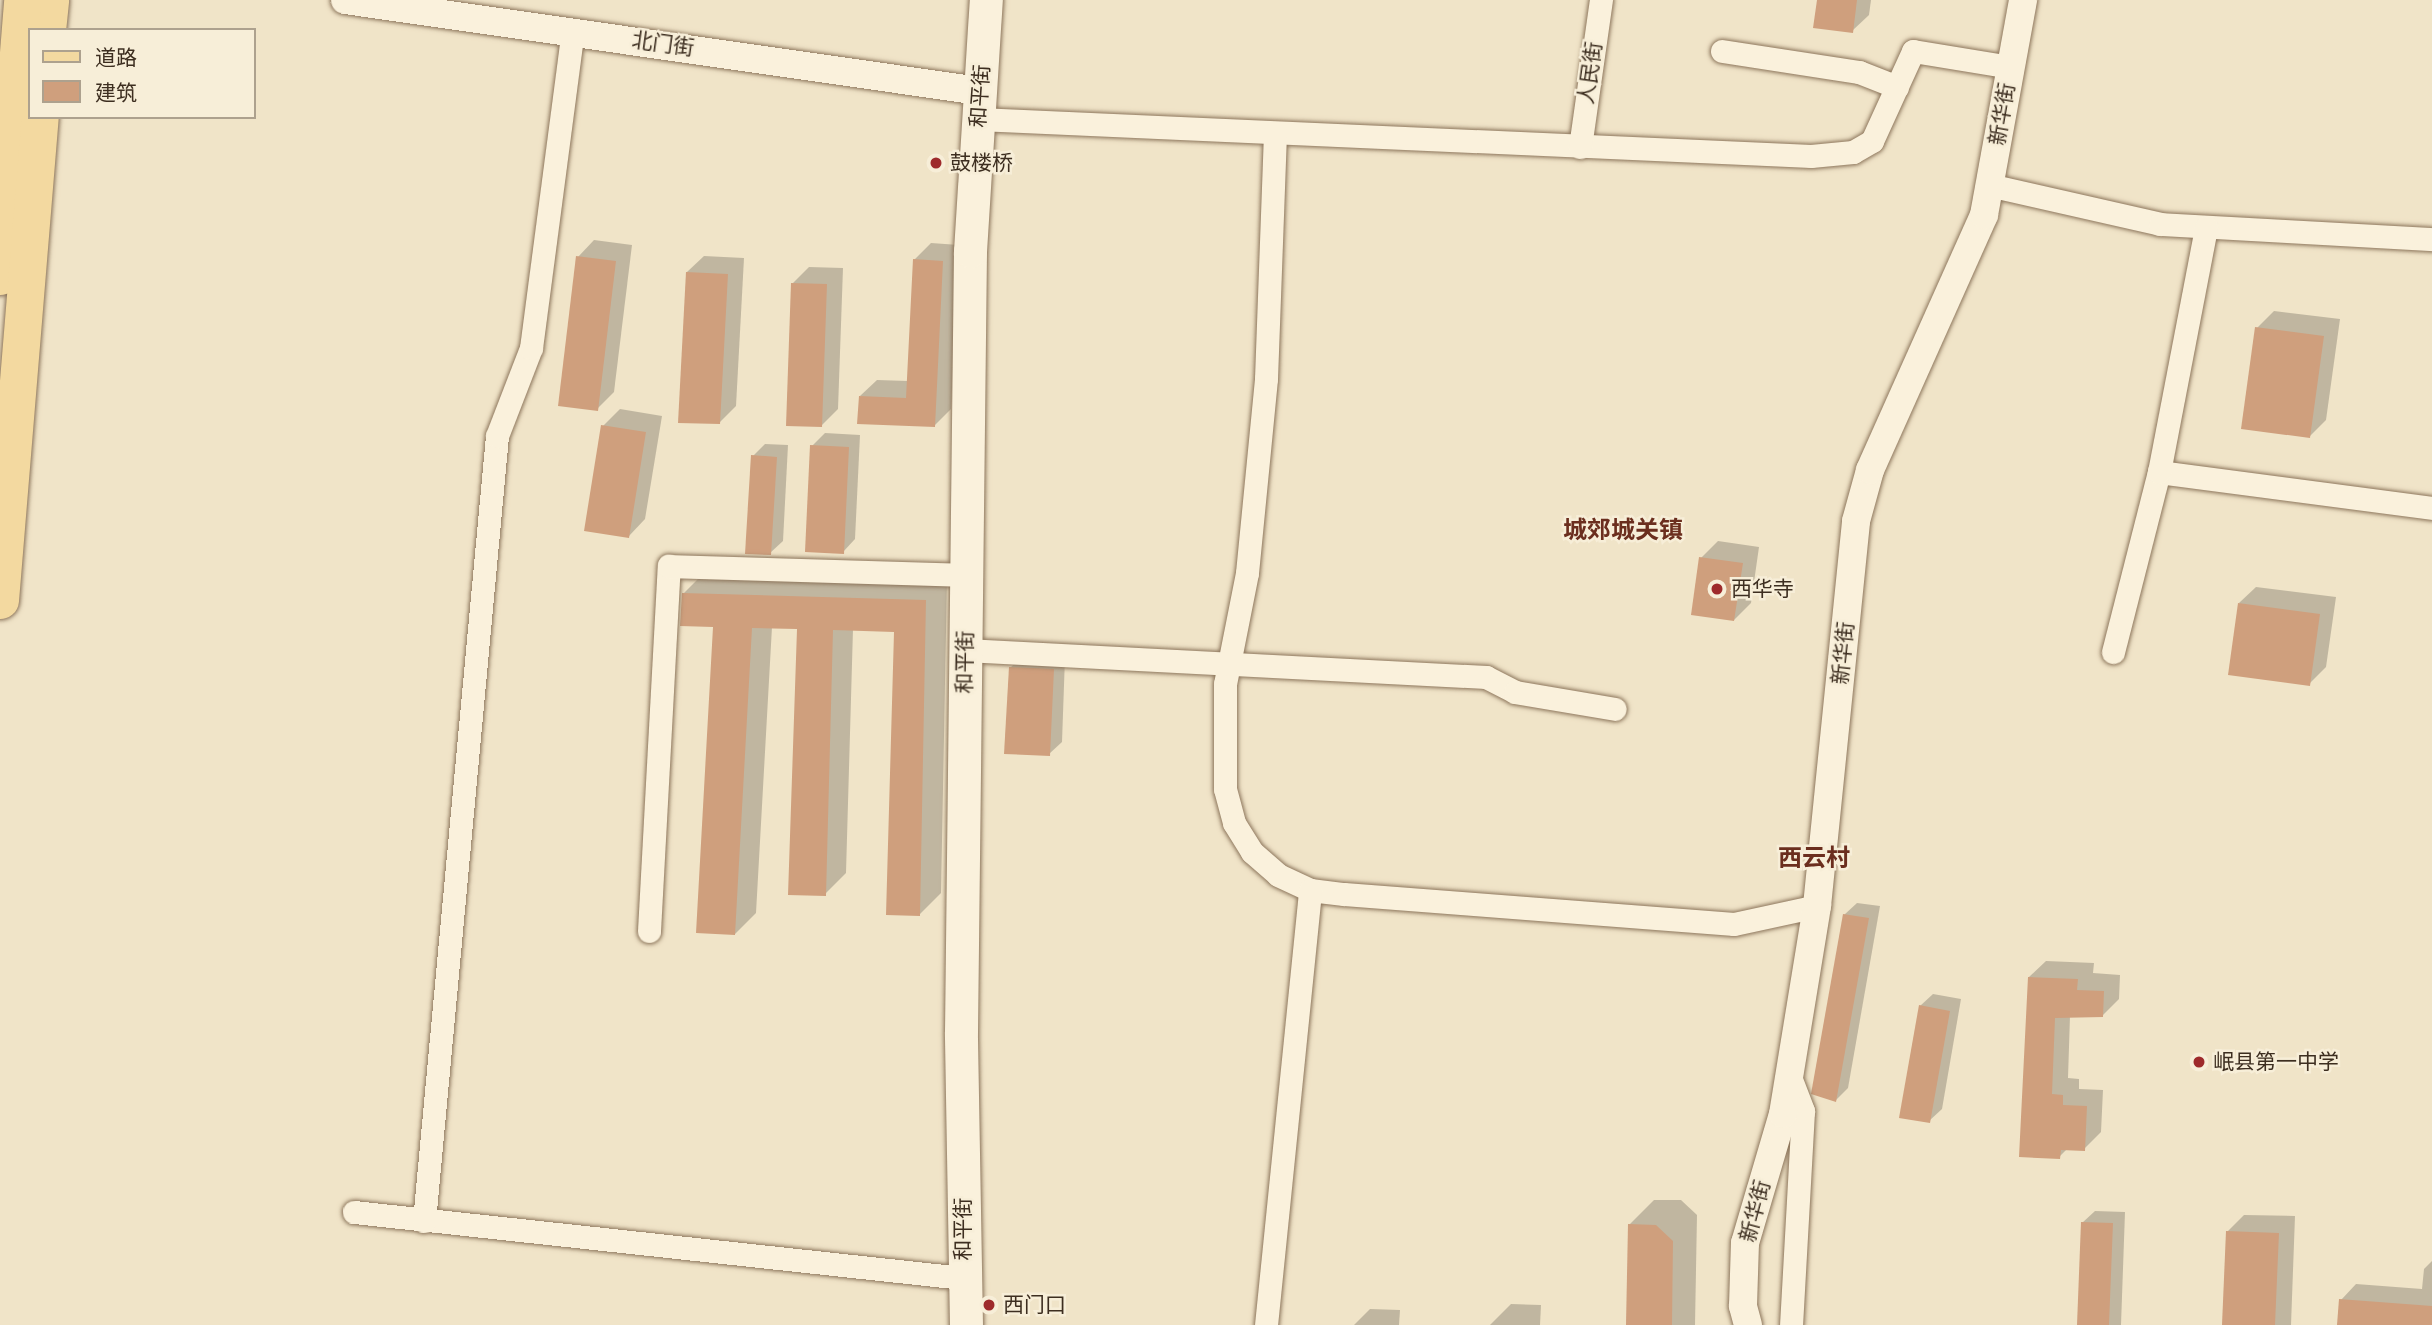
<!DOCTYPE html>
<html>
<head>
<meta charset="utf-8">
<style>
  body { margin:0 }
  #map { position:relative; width:2432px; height:1325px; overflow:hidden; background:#f0e4c8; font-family:"Source Serif 4","Noto Sans SC",serif }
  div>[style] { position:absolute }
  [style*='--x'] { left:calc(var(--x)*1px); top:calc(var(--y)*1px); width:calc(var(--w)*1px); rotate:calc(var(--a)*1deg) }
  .shadow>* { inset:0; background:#0003 }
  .building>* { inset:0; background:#cf9f7d }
  .roads { filter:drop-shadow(0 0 2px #8d765c) drop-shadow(0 0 2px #8d765c) }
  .minor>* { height:23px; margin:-11.5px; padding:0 11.5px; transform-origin:11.5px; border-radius:11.5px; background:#faf1dc }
  .tertiary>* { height:28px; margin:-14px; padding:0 14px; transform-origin:14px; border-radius:14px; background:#faf1dc }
  .secondary>* { height:33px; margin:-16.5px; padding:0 16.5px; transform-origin:16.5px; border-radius:16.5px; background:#faf1dc }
  .primary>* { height:37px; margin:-18.5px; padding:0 18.5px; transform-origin:18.5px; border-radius:18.5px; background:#f3d9a0 }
  .dots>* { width:19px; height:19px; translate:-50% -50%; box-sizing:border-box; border:4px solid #f7eed8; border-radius:50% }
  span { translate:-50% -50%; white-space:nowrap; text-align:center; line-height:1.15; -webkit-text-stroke:5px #f7eed8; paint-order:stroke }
  .street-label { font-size:21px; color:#3d2e20 }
  .poi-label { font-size:21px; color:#3d2e20 }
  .left { translate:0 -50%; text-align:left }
  .quarter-label { font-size:24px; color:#6b2e1e; font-weight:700 }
  .legend { position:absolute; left:28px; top:28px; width:228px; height:91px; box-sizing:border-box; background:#f7eed8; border:2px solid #ada18e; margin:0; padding:9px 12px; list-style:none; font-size:21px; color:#3d2e20 }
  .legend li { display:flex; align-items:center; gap:14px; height:35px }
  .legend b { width:35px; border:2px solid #ada18e }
</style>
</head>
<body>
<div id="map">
  <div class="shadow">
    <i style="clip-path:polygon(1819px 0,1871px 0,1869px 15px,1852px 31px)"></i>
    <i style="clip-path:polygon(594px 240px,632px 245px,614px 392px,597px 409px,578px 257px)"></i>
    <i style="clip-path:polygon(931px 243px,959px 245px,951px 409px,934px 426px,860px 396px,877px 380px,908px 381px,914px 260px)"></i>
    <i style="clip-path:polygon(704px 256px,744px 258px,736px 406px,720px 422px,687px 272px)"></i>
    <i style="clip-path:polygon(809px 267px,843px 268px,838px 409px,821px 426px,793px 283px)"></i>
    <i style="clip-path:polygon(2274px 311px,2340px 319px,2326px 420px,2310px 436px,2257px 328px)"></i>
    <i style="clip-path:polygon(620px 409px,662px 416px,645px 519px,629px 536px,603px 426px)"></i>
    <i style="clip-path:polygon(825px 433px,860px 435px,855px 539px,843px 552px,812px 446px)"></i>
    <i style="clip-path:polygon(765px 444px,788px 445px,783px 541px,770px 553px,753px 456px)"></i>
    <i style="clip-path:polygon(1718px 541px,1759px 547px,1751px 603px,1734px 620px,1701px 558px)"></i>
    <i style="clip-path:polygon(704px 573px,947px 579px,941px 893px,920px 914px,896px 630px,853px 629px,846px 873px,825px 894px,798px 628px,772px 627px,756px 913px,735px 934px,715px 626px,683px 594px)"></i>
    <i style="clip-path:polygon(2256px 587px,2336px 597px,2326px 667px,2309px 684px,2239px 603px)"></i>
    <i style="clip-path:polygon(1023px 656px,1065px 657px,1062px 742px,1049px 754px,1010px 668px)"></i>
    <i style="clip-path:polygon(1857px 903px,1880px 906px,1848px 1088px,1836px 1100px,1844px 915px)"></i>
    <i style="clip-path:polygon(2046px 961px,2094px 963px,2093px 973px,2120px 975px,2119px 999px,2102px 1016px,2070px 1016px,2068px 1078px,2079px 1079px,2079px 1089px,2103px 1090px,2101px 1132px,2084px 1149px,2068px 1148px,2059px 1157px,2029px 977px)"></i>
    <i style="clip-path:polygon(1933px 994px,1961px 999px,1942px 1109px,1929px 1121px,1920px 1006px)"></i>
    <i style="clip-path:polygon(1654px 1200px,1681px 1200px,1697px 1215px,1695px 1325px,1628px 1325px,1629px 1225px)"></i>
    <i style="clip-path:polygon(2095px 1211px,2125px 1212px,2121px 1325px,2079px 1325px,2082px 1223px)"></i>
    <i style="clip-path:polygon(2244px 1215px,2295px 1216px,2291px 1325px,2224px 1325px,2228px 1231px)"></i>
    <i style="clip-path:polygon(2432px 1261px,2432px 1325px,2339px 1325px,2341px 1300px,2356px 1284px,2422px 1289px,2424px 1269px)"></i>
    <i style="clip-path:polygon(1511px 1304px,1541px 1305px,1540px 1325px,1490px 1325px)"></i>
    <i style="clip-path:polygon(1370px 1309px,1400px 1310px,1399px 1325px,1354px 1325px)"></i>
  </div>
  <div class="building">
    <i style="clip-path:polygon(1817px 0,1857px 0,1853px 33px,1813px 28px)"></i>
    <i style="clip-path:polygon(576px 256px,616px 261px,598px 411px,558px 406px)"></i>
    <i style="clip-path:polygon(913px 259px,943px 261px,935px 427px,857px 424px,859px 396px,906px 398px)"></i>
    <i style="clip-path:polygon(686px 272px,728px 274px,720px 424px,678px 423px)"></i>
    <i style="clip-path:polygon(791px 283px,827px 284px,822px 427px,786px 426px)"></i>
    <i style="clip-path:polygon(2255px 327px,2324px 336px,2310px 438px,2241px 429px)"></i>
    <i style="clip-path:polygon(601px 425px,646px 432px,629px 538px,584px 531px)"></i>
    <i style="clip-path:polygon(810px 445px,849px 447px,844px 554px,805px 552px)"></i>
    <i style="clip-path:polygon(751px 455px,777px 457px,771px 555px,745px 554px)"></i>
    <i style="clip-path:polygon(1699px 557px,1743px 563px,1734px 621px,1691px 615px)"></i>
    <i style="clip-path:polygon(682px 593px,926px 600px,920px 916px,886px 915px,894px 632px,833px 630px,826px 896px,788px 895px,797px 629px,752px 628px,735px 935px,696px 933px,713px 627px,680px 626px)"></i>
    <i style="clip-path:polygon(2238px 603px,2320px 614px,2310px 686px,2228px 675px)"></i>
    <i style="clip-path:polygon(1009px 667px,1054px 669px,1050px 756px,1004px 754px)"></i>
    <i style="clip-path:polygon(1843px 914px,1869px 918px,1836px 1102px,1811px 1094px)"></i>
    <i style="clip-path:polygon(2028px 977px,2078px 979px,2077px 990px,2104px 991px,2103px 1017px,2055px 1018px,2052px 1094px,2063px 1095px,2063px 1105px,2087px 1106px,2085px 1151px,2061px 1150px,2060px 1159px,2019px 1157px)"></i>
    <i style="clip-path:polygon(1919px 1005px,1950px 1011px,1930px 1123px,1899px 1118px)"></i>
    <i style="clip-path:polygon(2081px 1222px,2113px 1223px,2109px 1325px,2077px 1325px)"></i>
    <i style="clip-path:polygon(1628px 1224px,1656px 1225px,1673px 1241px,1672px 1325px,1626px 1325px)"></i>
    <i style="clip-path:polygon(2226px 1231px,2279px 1233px,2275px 1325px,2222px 1325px)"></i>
    <i style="clip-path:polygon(2339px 1299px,2432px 1306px,2432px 1325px,2337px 1325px)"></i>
  </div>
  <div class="roads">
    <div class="minor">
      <i style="--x:1722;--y:51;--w:139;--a:8.7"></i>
      <i style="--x:1859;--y:72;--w:41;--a:21.5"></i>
      <i style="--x:978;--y:119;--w:834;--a:2.54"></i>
      <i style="--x:1811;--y:156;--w:42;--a:-5.4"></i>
      <i style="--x:1853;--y:152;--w:22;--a:-30"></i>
      <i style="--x:1872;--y:141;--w:99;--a:-65.5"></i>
      <i style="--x:1913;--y:51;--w:99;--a:9.3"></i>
      <i style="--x:1275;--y:133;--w:246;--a:92.1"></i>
      <i style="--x:1266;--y:379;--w:195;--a:95.6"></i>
      <i style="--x:1247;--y:573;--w:113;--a:101.2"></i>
      <i style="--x:1225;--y:684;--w:105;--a:90"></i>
      <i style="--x:1225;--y:789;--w:35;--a:75"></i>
      <i style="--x:1234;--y:823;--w:34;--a:58"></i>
      <i style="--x:1252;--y:852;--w:35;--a:41"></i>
      <i style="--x:1278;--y:875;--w:35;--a:25"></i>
      <i style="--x:1310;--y:890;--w:34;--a:7"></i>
      <i style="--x:1344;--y:894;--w:391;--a:4.4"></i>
      <i style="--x:1734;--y:924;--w:85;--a:-12.2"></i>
      <i style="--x:1580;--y:147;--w:148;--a:-81.9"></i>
      <i style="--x:1989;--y:185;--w:175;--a:12.8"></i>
      <i style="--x:2160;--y:224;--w:272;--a:3.2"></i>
      <i style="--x:2159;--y:472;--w:275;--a:7.5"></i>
      <i style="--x:965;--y:650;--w:522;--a:2.97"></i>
      <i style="--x:1486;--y:677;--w:33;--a:27"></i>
      <i style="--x:1515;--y:692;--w:101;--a:9.6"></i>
      <i style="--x:2113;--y:652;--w:186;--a:-75.7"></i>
      <i style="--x:2159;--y:472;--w:249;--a:-79.1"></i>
      <i style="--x:649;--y:931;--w:366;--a:-86.9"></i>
      <i style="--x:669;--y:566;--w:297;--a:1.7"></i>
      <i style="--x:1789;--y:1074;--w:40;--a:69"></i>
      <i style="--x:1803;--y:1111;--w:214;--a:93.2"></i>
      <i style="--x:354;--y:1212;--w:613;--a:6.19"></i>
      <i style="--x:424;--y:1221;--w:788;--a:-84.69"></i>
      <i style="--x:497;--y:436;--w:94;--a:-68.9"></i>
      <i style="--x:531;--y:348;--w:320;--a:-82.5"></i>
      <i style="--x:1266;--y:1325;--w:437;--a:-84.2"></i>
    </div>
    <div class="tertiary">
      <i style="--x:345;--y:0;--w:641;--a:8.16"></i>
      <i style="--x:1748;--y:1325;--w:20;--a:-105"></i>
      <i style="--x:1743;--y:1306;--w:63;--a:-88.2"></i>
      <i style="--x:1745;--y:1243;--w:134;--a:-73.6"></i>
      <i style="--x:1783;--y:1114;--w:211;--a:-80.7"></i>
      <i style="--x:1817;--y:906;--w:387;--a:-84.2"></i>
      <i style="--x:1856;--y:521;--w:53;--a:-74.6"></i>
      <i style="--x:1870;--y:470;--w:279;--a:-65.9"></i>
      <i style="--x:1984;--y:215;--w:219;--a:-79.7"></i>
    </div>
    <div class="secondary">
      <i style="--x:966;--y:1325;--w:293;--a:-91"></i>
      <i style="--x:961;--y:1032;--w:781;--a:-89.34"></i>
      <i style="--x:970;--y:251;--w:252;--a:-86.4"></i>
    </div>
    <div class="primary">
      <i style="--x:47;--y:30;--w:30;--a:-84"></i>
      <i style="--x:0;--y:276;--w:277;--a:-85.4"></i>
      <i style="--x:0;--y:600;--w:485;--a:-85.3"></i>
    </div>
  </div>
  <div class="dots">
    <i style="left:936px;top:163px;background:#9e2a2b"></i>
    <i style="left:1717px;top:589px;background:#9e2a2b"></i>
    <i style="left:2199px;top:1062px;background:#9e2a2b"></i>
    <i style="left:989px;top:1305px;background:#9e2a2b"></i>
  </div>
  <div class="street-label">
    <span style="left:663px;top:44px;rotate:8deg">北门街</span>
    <span style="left:1590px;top:73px;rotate:-82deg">人民街</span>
    <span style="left:980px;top:96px;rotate:-86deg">和平街</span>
    <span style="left:2002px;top:114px;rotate:-80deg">新华街</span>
    <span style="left:1843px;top:653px;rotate:-84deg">新华街</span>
    <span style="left:965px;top:662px;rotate:-89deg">和平街</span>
    <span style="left:1755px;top:1211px;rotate:-75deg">新华街</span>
    <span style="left:963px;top:1229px;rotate:-90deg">和平街</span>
  </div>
  <div class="poi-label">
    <span class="left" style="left:950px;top:163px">鼓楼桥</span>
    <span class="left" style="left:1731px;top:589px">西华寺</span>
    <span class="left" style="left:2213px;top:1062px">岷县第一中学</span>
    <span class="left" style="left:1003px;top:1305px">西门口</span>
  </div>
  <div class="quarter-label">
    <span style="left:1623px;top:530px">城郊城关镇</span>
    <span style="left:1814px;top:858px">西云村</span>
  </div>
  <ul class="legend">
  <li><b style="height:9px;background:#f3d9a0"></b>道路</li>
  <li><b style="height:19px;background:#cf9f7d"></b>建筑</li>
  </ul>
</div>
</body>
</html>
